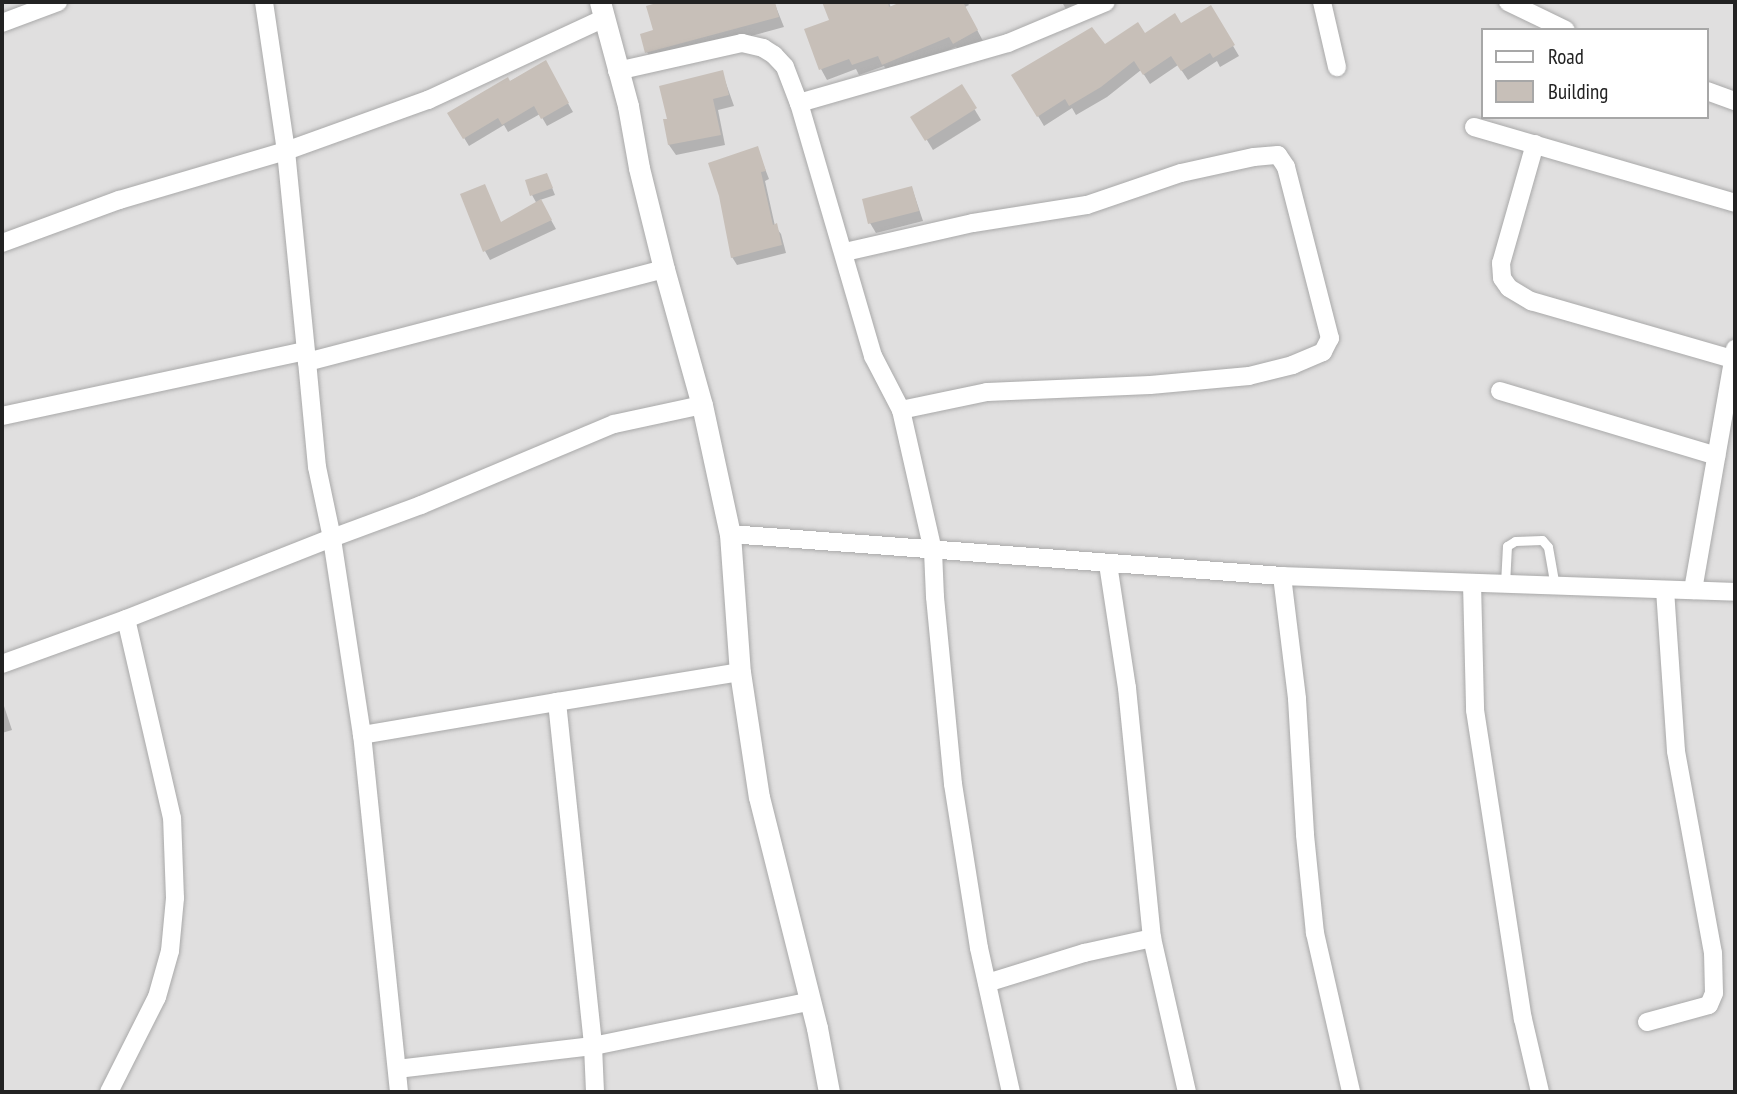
<!DOCTYPE html>
<html>
<head>
<meta charset="utf-8">
<style>
  body { margin:0 }
  #map { position:relative; width:1737px; height:1094px; overflow:hidden; background:#f2efe9; font-family:"PT Sans Narrow",sans-serif }
  div>[style] { position:absolute }
  [style*='--x'] { left:calc(var(--x)*1px); top:calc(var(--y)*1px); width:calc(var(--w)*1px); rotate:calc(var(--a)*1deg) }
  .residential>* { inset:0; background:#e0dfdf }
  .shadow>* { inset:0; background:#0003 }
  .building>* { inset:0; background:#c7bfb8 }
  .roads { filter:drop-shadow(0 0 2px #a9a9a9) drop-shadow(0 0 2px #a9a9a9) }
  .service>* { height:9px; margin:-4.5px; padding:0 4.5px; transform-origin:4.5px; border-radius:4.5px; background:#fff }
  .minor>* { height:18px; margin:-9px; padding:0 9px; transform-origin:9px; border-radius:9px; background:#fff }
  .tertiary>* { height:21px; margin:-10.5px; padding:0 10.5px; transform-origin:10.5px; border-radius:10.5px; background:#fff }
  span { translate:-50% -50%; white-space:nowrap; text-align:center; line-height:1.15; -webkit-text-stroke:5px #fff; paint-order:stroke }
  .frame { position:absolute; inset:0; border:4px solid #222; pointer-events:none }
  .legend { position:absolute; left:1481px; top:28px; width:228px; height:91px; box-sizing:border-box; background:#fff; border:2px solid #a7a7a7; margin:0; padding:9px 12px; list-style:none; font-size:21px; color:#222 }
  .legend li { display:flex; align-items:center; gap:14px; height:35px }
  .legend b { width:35px; border:2px solid #a7a7a7 }
</style>
</head>
<body>
<div id="map">
  <div class="residential">
    <i style="clip-path:polygon(evenodd,2px 2px,1735px 2px,1735px 1092px,2px 1092px,2px 2px,1483px 30px,1707px 30px,1707px 117px,1483px 117px,1483px 30px)"></i>
  </div>
  <div class="shadow">
    <i style="clip-path:polygon(667px 2px,744px 2px,745px 6px,774px 2px,784px 27px,653px 63px,647px 52px,655px 31px,648px 7px)"></i>
    <i style="clip-path:polygon(824px 2px,889px 2px,891px 8px,906px 2px,967px 2px,969px 5px,965px 7px,983px 41px,960px 53px,956px 47px,889px 75px,884px 66px,859px 75px,856px 69px,827px 80px,821px 69px,831px 21px)"></i>
    <i style="clip-path:polygon(1062px 2px,1094px 2px,1068px 13px)"></i>
    <i style="clip-path:polygon(1210px 7px,1239px 56px,1220px 67px,1217px 61px,1188px 80px,1178px 65px,1150px 84px,1141px 70px,1107px 97px,1076px 115px,1072px 108px,1044px 126px,1014px 76px,1180px 25px)"></i>
    <i style="clip-path:polygon(545px 63px,573px 112px,547px 126px,540px 114px,508px 132px,504px 125px,469px 146px,449px 113px)"></i>
    <i style="clip-path:polygon(722px 72px,734px 106px,718px 110px,725px 145px,676px 155px,669px 145px,665px 121px)"></i>
    <i style="clip-path:polygon(961px 87px,981px 120px,933px 150px,913px 117px)"></i>
    <i style="clip-path:polygon(757px 148px,769px 179px,765px 181px,775px 226px,781px 234px,786px 253px,737px 265px,732px 257px)"></i>
    <i style="clip-path:polygon(547px 175px,555px 195px,540px 200px,556px 229px,490px 260px,485px 251px,485px 186px,501px 224px,537px 204px,532px 195px)"></i>
    <i style="clip-path:polygon(912px 188px,923px 221px,876px 233px,870px 223px)"></i>
    <i style="clip-path:polygon(2px 700px,12px 730px,2px 733px)"></i>
  </div>
  <div class="building">
    <i style="clip-path:polygon(660px 2px,775px 2px,779px 17px,645px 53px,640px 34px,653px 30px,646px 6px)"></i>
    <i style="clip-path:polygon(822px 2px,888px 2px,889px 7px,901px 2px,963px 2px,978px 30px,953px 44px,949px 37px,882px 65px,878px 56px,852px 65px,849px 59px,819px 70px,804px 29px,829px 20px)"></i>
    <i style="clip-path:polygon(1211px 5px,1235px 45px,1213px 58px,1210px 53px,1181px 71px,1171px 56px,1143px 75px,1134px 61px,1101px 87px,1069px 106px,1065px 99px,1037px 117px,1011px 75px,1092px 27px,1105px 44px,1138px 22px,1145px 33px,1175px 13px,1181px 23px)"></i>
    <i style="clip-path:polygon(546px 60px,569px 103px,541px 119px,534px 106px,502px 125px,498px 118px,463px 139px,447px 113px,508px 77px,510px 81px)"></i>
    <i style="clip-path:polygon(723px 70px,729px 95px,713px 99px,721px 135px,668px 145px,663px 119px,667px 119px,659px 86px)"></i>
    <i style="clip-path:polygon(962px 84px,977px 108px,925px 141px,910px 117px)"></i>
    <i style="clip-path:polygon(758px 146px,766px 171px,761px 172px,773px 225px,777px 223px,782px 245px,731px 258px,719px 196px,708px 163px)"></i>
    <i style="clip-path:polygon(547px 173px,553px 188px,530px 196px,525px 180px)"></i>
    <i style="clip-path:polygon(485px 184px,501px 222px,541px 199px,552px 220px,483px 252px,460px 194px)"></i>
    <i style="clip-path:polygon(912px 186px,919px 211px,868px 224px,862px 199px)"></i>
  </div>
  <div class="roads">
    <div class="service">
      <i style="--x:1505;--y:584;--w:38;--a:-87"></i>
      <i style="--x:1507;--y:546;--w:9;--a:-32"></i>
      <i style="--x:1515;--y:541;--w:27;--a:-2"></i>
      <i style="--x:1542;--y:540;--w:9;--a:49"></i>
      <i style="--x:1548;--y:547;--w:40;--a:80"></i>
    </div>
    <div class="minor">
      <i style="--x:264;--y:2;--w:151;--a:81.6"></i>
      <i style="--x:286;--y:151;--w:212;--a:84.3"></i>
      <i style="--x:307;--y:362;--w:369;--a:-14.6"></i>
      <i style="--x:1322;--y:2;--w:67;--a:77"></i>
      <i style="--x:1508;--y:2;--w:64;--a:25.8"></i>
      <i style="--x:2;--y:23;--w:60;--a:-20.6"></i>
      <i style="--x:617;--y:71;--w:128;--a:-12.6"></i>
      <i style="--x:742;--y:43;--w:22;--a:13"></i>
      <i style="--x:763;--y:48;--w:13;--a:32"></i>
      <i style="--x:774;--y:55;--w:16;--a:47"></i>
      <i style="--x:785;--y:67;--w:39;--a:69"></i>
      <i style="--x:799;--y:103;--w:264;--a:73.7"></i>
      <i style="--x:873;--y:356;--w:61;--a:62.6"></i>
      <i style="--x:901;--y:410;--w:145;--a:77.2"></i>
      <i style="--x:933;--y:551;--w:46;--a:87.5"></i>
      <i style="--x:935;--y:597;--w:188;--a:84.5"></i>
      <i style="--x:953;--y:784;--w:166;--a:81"></i>
      <i style="--x:979;--y:948;--w:148;--a:77.5"></i>
      <i style="--x:1707;--y:91;--w:30;--a:20"></i>
      <i style="--x:799;--y:103;--w:217;--a:-16"></i>
      <i style="--x:1008;--y:43;--w:106;--a:-22.7"></i>
      <i style="--x:1474;--y:127;--w:272;--a:16.2"></i>
      <i style="--x:1535;--y:144;--w:124;--a:105.9"></i>
      <i style="--x:1501;--y:263;--w:15;--a:86"></i>
      <i style="--x:1502;--y:278;--w:12;--a:55"></i>
      <i style="--x:1509;--y:288;--w:26;--a:31"></i>
      <i style="--x:1531;--y:301;--w:209;--a:16.1"></i>
      <i style="--x:2;--y:243;--w:125;--a:-20.2"></i>
      <i style="--x:119;--y:200;--w:174;--a:-16.4"></i>
      <i style="--x:286;--y:151;--w:151;--a:-19.8"></i>
      <i style="--x:428;--y:100;--w:195;--a:-24.9"></i>
      <i style="--x:845;--y:252;--w:131;--a:-12.8"></i>
      <i style="--x:973;--y:223;--w:115;--a:-9"></i>
      <i style="--x:1087;--y:205;--w:99;--a:-18.8"></i>
      <i style="--x:1181;--y:173;--w:75;--a:-12.4"></i>
      <i style="--x:1254;--y:157;--w:24;--a:-5"></i>
      <i style="--x:1278;--y:155;--w:14;--a:56"></i>
      <i style="--x:1286;--y:167;--w:177;--a:75.6"></i>
      <i style="--x:1330;--y:338;--w:16;--a:117"></i>
      <i style="--x:1323;--y:352;--w:33;--a:157"></i>
      <i style="--x:1293;--y:365;--w:45;--a:166"></i>
      <i style="--x:1249;--y:376;--w:99;--a:174.8"></i>
      <i style="--x:1150;--y:385;--w:163;--a:177.5"></i>
      <i style="--x:987;--y:392;--w:88;--a:168.2"></i>
      <i style="--x:1500;--y:391;--w:226;--a:16.7"></i>
      <i style="--x:2;--y:416;--w:310;--a:-12.1"></i>
      <i style="--x:730;--y:534;--w:554;--a:4.35"></i>
      <i style="--x:1282;--y:576;--w:453;--a:2"></i>
      <i style="--x:1108;--y:564;--w:125;--a:81.3"></i>
      <i style="--x:1127;--y:688;--w:251;--a:84.3"></i>
      <i style="--x:1152;--y:938;--w:158;--a:77.2"></i>
      <i style="--x:1282;--y:576;--w:124;--a:83"></i>
      <i style="--x:1297;--y:699;--w:136;--a:86.6"></i>
      <i style="--x:1305;--y:835;--w:99;--a:84.2"></i>
      <i style="--x:1315;--y:933;--w:163;--a:77.2"></i>
      <i style="--x:1472;--y:583;--w:127;--a:88.6"></i>
      <i style="--x:1475;--y:710;--w:313;--a:81.2"></i>
      <i style="--x:1523;--y:1019;--w:75;--a:76.9"></i>
      <i style="--x:1693;--y:590;--w:245;--a:-80.1"></i>
      <i style="--x:2;--y:664;--w:132;--a:-19.9"></i>
      <i style="--x:126;--y:619;--w:221;--a:-21.5"></i>
      <i style="--x:332;--y:538;--w:73;--a:-101.9"></i>
      <i style="--x:317;--y:467;--w:105;--a:-95.4"></i>
      <i style="--x:557;--y:702;--w:185;--a:-9.3"></i>
      <i style="--x:362;--y:735;--w:198;--a:-9.6"></i>
      <i style="--x:557;--y:702;--w:346;--a:84"></i>
      <i style="--x:593;--y:1046;--w:219;--a:-11.6"></i>
      <i style="--x:987;--y:983;--w:102;--a:-17.2"></i>
      <i style="--x:1084;--y:953;--w:70;--a:-12.4"></i>
      <i style="--x:1647;--y:1022;--w:64;--a:-15.3"></i>
      <i style="--x:1709;--y:1005;--w:13;--a:-67"></i>
      <i style="--x:1714;--y:993;--w:40;--a:-91.4"></i>
      <i style="--x:1713;--y:953;--w:205;--a:-100.4"></i>
      <i style="--x:1676;--y:751;--w:161;--a:-93.9"></i>
      <i style="--x:397;--y:1069;--w:197;--a:-6.7"></i>
      <i style="--x:593;--y:1046;--w:46;--a:87.5"></i>
      <i style="--x:109;--y:1092;--w:106;--a:-63.2"></i>
      <i style="--x:157;--y:997;--w:48;--a:-74.2"></i>
      <i style="--x:170;--y:951;--w:53;--a:-84.6"></i>
      <i style="--x:175;--y:898;--w:80;--a:-92.1"></i>
      <i style="--x:172;--y:818;--w:204;--a:-103"></i>
      <i style="--x:399;--y:1092;--w:359;--a:-95.9"></i>
      <i style="--x:362;--y:735;--w:199;--a:-98.7"></i>
      <i style="--x:332;--y:538;--w:95;--a:-20.3"></i>
      <i style="--x:421;--y:505;--w:209;--a:-22.8"></i>
      <i style="--x:614;--y:424;--w:90;--a:-12.2"></i>
    </div>
    <div class="tertiary">
      <i style="--x:600;--y:2;--w:108;--a:74.9"></i>
      <i style="--x:628;--y:106;--w:63;--a:79.9"></i>
      <i style="--x:639;--y:168;--w:104;--a:76.1"></i>
      <i style="--x:664;--y:269;--w:141;--a:74.4"></i>
      <i style="--x:702;--y:405;--w:132;--a:77.8"></i>
      <i style="--x:730;--y:534;--w:138;--a:85.9"></i>
      <i style="--x:740;--y:672;--w:126;--a:81.4"></i>
      <i style="--x:759;--y:797;--w:238;--a:75.9"></i>
      <i style="--x:817;--y:1028;--w:65;--a:79.4"></i>
    </div>
  </div>
  <div class="frame"></div>
  <ul class="legend">
  <li><b style="height:9px;background:#fff"></b>Road</li>
  <li><b style="height:19px;background:#c7bfb8"></b>Building</li>
  </ul>
</div>
</body>
</html>
